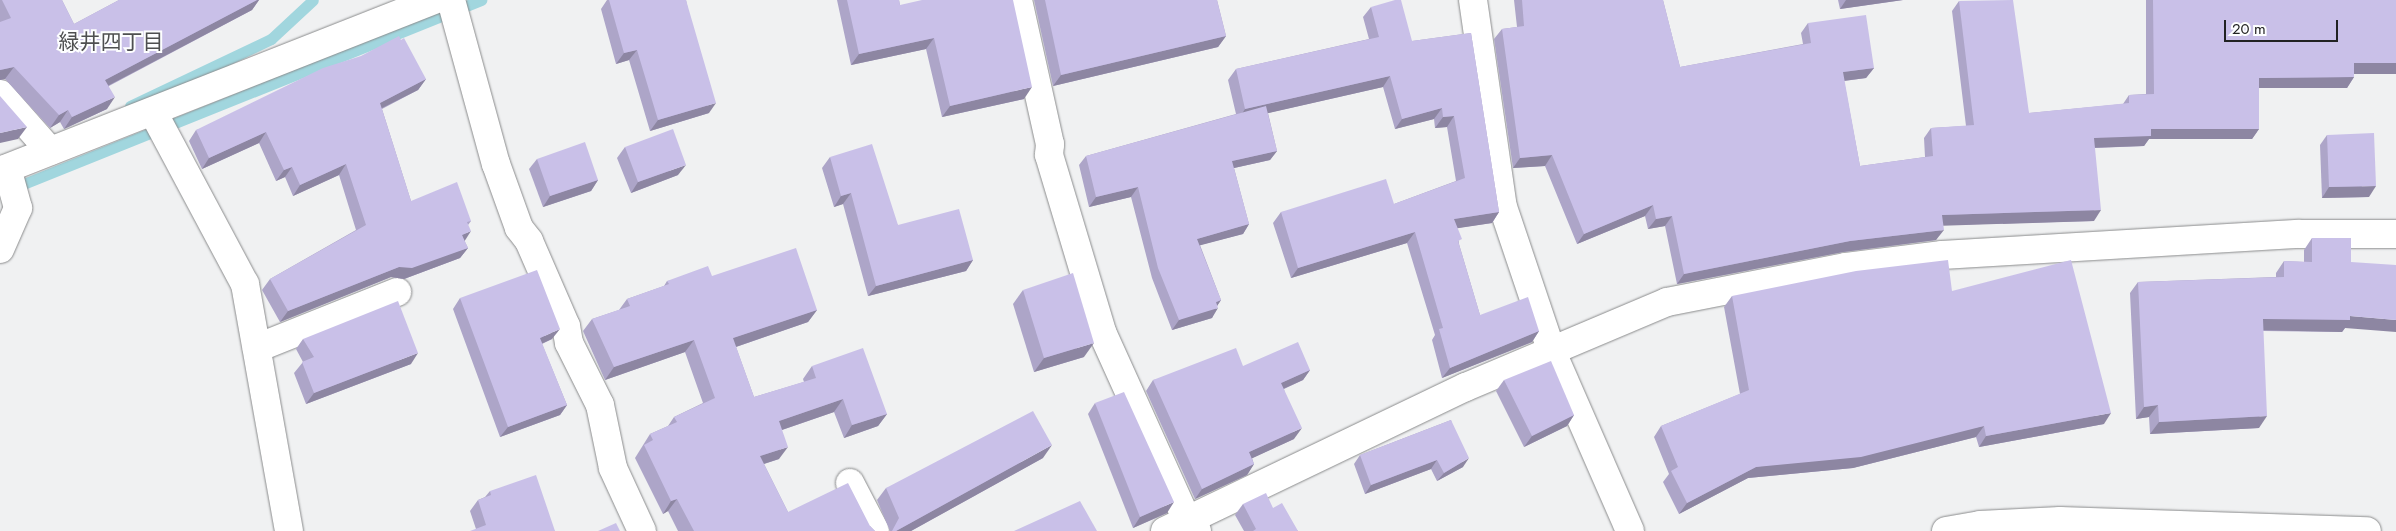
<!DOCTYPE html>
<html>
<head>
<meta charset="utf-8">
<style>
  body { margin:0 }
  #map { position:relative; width:2396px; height:531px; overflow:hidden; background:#f0f1f2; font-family:Jost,"Noto Sans JP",sans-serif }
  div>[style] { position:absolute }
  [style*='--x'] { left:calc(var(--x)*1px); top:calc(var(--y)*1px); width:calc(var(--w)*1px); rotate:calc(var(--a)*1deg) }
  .stream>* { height:11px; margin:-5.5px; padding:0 5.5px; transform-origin:5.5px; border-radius:5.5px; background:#a1d6de }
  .roads { filter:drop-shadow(0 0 1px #8a8b8c) drop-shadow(0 0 1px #8a8b8c) }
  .minor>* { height:28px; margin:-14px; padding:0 14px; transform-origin:14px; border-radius:14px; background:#fff }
  .tertiary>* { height:28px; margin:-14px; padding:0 14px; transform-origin:14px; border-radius:14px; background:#fff }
  .wall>* { inset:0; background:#ada5c8 }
  .shaded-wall>* { inset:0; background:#8d86a2 }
  .building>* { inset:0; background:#c9c0e8 }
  span { translate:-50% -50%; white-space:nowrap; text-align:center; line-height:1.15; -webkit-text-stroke:4px #fdfeff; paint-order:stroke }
  .neighbourhood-label { font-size:21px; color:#4e4f50 }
  .scale { position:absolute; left:2224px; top:20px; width:114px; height:22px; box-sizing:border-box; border:2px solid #212222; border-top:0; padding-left:6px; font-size:15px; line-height:18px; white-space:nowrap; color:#212222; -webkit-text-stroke:4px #fdfeff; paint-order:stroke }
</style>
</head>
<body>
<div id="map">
  <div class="stream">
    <i style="--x:130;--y:106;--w:156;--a:-25.4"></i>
    <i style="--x:271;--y:39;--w:57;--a:-42.9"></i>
    <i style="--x:11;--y:189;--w:507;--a:-21.91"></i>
  </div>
  <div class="roads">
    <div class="minor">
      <i style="--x:451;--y:0;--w:170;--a:74.7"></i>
      <i style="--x:496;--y:164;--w:68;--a:70.2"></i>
      <i style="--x:519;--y:228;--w:16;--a:52"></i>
      <i style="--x:529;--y:241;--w:93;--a:66.5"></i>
      <i style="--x:566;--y:326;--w:17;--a:80"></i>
      <i style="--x:569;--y:343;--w:69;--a:63.4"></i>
      <i style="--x:600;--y:405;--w:64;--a:78.3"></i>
      <i style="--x:613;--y:468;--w:69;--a:65.3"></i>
      <i style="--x:1018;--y:0;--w:148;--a:77.5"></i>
      <i style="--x:1050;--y:144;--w:11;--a:95"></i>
      <i style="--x:1049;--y:155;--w:185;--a:73.3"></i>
      <i style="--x:1102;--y:332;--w:206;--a:65.7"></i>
      <i style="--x:1187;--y:520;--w:15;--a:48"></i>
      <i style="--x:0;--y:94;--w:76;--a:48.7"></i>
      <i style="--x:153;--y:112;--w:195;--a:61.9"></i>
      <i style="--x:245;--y:284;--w:251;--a:79.9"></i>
      <i style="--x:0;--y:171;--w:467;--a:-21.5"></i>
      <i style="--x:0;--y:249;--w:45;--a:-66.3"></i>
      <i style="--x:18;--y:208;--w:41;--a:-105.4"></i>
      <i style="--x:257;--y:348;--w:151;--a:-21.8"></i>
      <i style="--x:850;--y:483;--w:54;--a:62.5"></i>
      <i style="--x:1165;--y:531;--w:334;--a:-25.6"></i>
      <i style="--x:1466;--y:387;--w:218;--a:-22.9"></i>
      <i style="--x:1667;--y:302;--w:182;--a:-11.1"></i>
      <i style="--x:1846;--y:267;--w:97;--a:-7.1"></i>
      <i style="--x:1942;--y:255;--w:358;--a:-3.4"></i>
      <i style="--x:2299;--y:234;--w:97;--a:0"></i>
    </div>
    <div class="tertiary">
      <i style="--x:1473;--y:0;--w:209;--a:81.8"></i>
      <i style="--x:1503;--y:207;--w:151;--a:71.4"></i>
      <i style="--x:1551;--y:350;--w:197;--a:66.4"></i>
      <i style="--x:1946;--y:531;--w:35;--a:-10"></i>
      <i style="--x:1980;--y:525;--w:80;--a:-2.9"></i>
      <i style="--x:2060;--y:521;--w:307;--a:1.9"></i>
    </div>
  </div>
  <div class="wall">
    <i style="clip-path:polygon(0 0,62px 0,74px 24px,119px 0,259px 0,252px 10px,109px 86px,107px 109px,64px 129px,60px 122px,50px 128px,5px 79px,0 80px)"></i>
    <i style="clip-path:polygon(607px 0,686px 0,709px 113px,650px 131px,629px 60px,616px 64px,601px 9px)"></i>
    <i style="clip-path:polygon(837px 0,899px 0,900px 5px,1024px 99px,942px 117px,926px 49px,851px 65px)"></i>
    <i style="clip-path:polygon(1034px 0,1217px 0,1226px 36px,1218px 47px,1053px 86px)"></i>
    <i style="clip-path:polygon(1514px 0,1663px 0,1680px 67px,1803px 44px,1801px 33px,1808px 23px,1874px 68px,1866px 78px,1844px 81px,1860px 166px,1925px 157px,1924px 138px,1931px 128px,1966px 126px,1952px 11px,1959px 1px,2029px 113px,2123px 104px,2129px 95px,2146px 94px,2146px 0,2396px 0,2396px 74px,2354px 74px,2354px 77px,2347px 88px,2259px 88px,2259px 129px,2252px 139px,2149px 139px,2144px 146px,2095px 148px,2094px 221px,1943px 225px,1936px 240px,1843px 252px,1677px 284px,1665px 226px,1648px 229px,1645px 216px,1577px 244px,1545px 166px,1513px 168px,1494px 39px,1502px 29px,1517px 27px)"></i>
    <i style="clip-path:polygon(1838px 0,1903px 0,1840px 9px)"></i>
    <i style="clip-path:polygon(1371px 7px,1412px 41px,1471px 33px,1499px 212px,1492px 223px,1457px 228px,1459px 244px,1480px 315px,1539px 331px,1532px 342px,1442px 378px,1432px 340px,1435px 335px,1407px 243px,1291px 278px,1273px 223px,1281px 212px,1394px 204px,1456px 181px,1447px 127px,1435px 128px,1434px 119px,1395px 129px,1383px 87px,1268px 113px,1277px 151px,1270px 160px,1234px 168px,1249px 224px,1243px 234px,1200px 245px,1221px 300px,1217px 306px,1212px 318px,1172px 330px,1152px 278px,1131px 197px,1089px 207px,1079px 165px,1086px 156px,1236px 114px,1228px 80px,1236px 69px,1369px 39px,1363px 17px)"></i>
    <i style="clip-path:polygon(426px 79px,418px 90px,382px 109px,411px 201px,471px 221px,468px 225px,464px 240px,468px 248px,460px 258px,404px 279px,391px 277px,280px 322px,262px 290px,270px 279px,356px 230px,339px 175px,293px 196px,285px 177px,276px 181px,259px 143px,202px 169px,189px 141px,196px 130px)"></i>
    <i style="clip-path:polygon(2327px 135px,2369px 197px,2322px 198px,2320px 145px)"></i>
    <i style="clip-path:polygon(625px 147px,678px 175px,631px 193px,617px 158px)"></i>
    <i style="clip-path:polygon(830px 157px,898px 225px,973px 260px,966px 271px,868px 296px,843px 204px,834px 207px,822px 168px)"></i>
    <i style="clip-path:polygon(537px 159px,598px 180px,591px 191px,543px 207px,529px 169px)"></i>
    <i style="clip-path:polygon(2312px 238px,2345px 328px,2342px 332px,2263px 331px,2259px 428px,2150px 434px,2149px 417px,2136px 419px,2130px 293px,2138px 282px,2276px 277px,2276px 273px,2284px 261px,2304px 262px,2304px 250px)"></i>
    <i style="clip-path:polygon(712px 276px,817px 310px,808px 322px,736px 347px,754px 397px,804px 382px,803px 379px,812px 366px,887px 414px,878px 426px,844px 438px,834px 412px,782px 430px,779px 459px,764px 464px,788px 512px,870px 526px,875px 531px,678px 531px,668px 511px,663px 514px,635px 458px,650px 434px,668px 426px,674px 417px,703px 403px,685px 352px,605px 380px,583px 331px,592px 319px,619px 310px,627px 299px,664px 286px,667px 281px)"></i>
    <i style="clip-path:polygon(1023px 290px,1084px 357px,1034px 372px,1013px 304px)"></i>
    <i style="clip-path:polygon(1952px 291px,2104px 424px,1979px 447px,1976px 437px,1853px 468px,1748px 478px,1679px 514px,1663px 482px,1669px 474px,1654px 437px,1661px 426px,1740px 394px,1724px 307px,1732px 296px)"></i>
    <i style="clip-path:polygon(460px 298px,552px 339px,542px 344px,567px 405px,560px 415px,500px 437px,453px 309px)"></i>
    <i style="clip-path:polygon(303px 339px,411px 364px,306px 404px,294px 373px,303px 362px,296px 349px)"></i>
    <i style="clip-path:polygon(1243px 366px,1310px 370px,1303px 380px,1284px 389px,1294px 439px,1252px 458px,1254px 464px,1247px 475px,1195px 499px,1146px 391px,1153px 380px)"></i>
    <i style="clip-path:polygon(1504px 380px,1574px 415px,1567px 426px,1524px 447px,1496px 391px)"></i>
    <i style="clip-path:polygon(1095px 403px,1167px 513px,1133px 528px,1088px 414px)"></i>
    <i style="clip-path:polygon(1451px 420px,1463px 467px,1437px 481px,1431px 469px,1365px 494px,1354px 464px,1360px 455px)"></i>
    <i style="clip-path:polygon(1043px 458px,911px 531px,890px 531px,877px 500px,886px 488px)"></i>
    <i style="clip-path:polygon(490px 491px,555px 531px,476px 529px,470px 511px,478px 500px,485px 497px)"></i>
    <i style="clip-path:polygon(1243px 504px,1273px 508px,1298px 531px,1244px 531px,1235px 515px)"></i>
  </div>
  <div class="shaded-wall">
    <i style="clip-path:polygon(257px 0,259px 0,252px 10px,96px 92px,105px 80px)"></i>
    <i style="clip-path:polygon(1846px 0,1903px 0,1840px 9px)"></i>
    <i style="clip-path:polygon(1226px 36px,1218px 47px,1053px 86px,1061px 75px)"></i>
    <i style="clip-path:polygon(934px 38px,926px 49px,851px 65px,859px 54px)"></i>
    <i style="clip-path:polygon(637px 50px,629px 60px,616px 64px,624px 53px)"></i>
    <i style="clip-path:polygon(2354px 63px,2396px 63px,2396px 74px,2346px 74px)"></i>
    <i style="clip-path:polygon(14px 67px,5px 79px,0 80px,0 70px)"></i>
    <i style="clip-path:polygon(1874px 68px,1866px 78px,1835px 82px,1843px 72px)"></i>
    <i style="clip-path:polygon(1390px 76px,1383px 87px,1238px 120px,1245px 109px)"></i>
    <i style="clip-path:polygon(2354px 77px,2347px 88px,2251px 88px,2259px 78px)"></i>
    <i style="clip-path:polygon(426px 79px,418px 90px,372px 113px,380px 103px)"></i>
    <i style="clip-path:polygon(1032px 87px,1024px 99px,942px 117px,950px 106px)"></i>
    <i style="clip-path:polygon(115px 97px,107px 109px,64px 129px,72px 117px)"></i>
    <i style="clip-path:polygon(716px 103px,709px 113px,650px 131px,658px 120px)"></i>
    <i style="clip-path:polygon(1442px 108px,1434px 119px,1395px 129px,1402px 119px)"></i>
    <i style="clip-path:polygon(68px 110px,60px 122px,50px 128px,59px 115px)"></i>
    <i style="clip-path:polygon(1454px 116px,1447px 127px,1435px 128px,1443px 117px)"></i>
    <i style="clip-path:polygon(27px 127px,18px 139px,0 143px,0 133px)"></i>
    <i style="clip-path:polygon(2151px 129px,2259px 129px,2252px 139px,2149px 139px,2144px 146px,2087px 148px,2094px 138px)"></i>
    <i style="clip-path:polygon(266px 132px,259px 143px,202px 169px,209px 158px)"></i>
    <i style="clip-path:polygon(1277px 151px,1270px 160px,1225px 170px,1232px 161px)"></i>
    <i style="clip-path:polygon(1552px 155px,1545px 166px,1513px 168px,1520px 158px)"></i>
    <i style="clip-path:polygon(346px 164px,339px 175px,293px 196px,300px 185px)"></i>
    <i style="clip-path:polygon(686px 165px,678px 175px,631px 193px,638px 182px)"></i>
    <i style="clip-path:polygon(292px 167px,285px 177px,276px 181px,284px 170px)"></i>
    <i style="clip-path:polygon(598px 180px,591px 191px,543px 207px,550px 196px)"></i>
    <i style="clip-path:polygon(2376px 186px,2369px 197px,2322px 198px,2329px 187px)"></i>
    <i style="clip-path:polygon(1138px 187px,1131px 197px,1089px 207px,1096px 197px)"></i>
    <i style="clip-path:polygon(851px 193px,843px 204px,834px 207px,841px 196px)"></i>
    <i style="clip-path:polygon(1653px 205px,1645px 216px,1577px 244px,1584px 234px)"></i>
    <i style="clip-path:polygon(2101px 210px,2094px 221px,1935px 226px,1942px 215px)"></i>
    <i style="clip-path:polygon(1499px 212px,1492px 223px,1446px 230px,1454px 219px)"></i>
    <i style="clip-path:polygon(1672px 216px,1665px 226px,1648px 229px,1656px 219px)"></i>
    <i style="clip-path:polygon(1249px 224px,1243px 234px,1190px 248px,1197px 239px)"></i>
    <i style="clip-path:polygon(1944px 230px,1936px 240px,1843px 252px,1677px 284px,1684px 274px,1850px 241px)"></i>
    <i style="clip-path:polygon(471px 231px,464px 242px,462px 235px)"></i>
    <i style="clip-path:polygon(1415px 232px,1407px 243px,1291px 278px,1298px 268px)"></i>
    <i style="clip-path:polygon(468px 248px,460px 258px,404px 279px,391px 277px,280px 322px,288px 311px,399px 267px)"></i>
    <i style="clip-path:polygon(973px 260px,966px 271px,868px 296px,876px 286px)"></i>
    <i style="clip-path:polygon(1221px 300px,1215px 309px,1218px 308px,1212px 318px,1172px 330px,1179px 320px)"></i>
    <i style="clip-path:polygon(817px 310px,808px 322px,724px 351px,733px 338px)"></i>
    <i style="clip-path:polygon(2350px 316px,2396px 320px,2396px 332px,2345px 328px,2342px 332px,2254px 330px,2263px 319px)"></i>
    <i style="clip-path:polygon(560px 329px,552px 339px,532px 348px,540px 338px)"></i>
    <i style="clip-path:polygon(1539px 331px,1532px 342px,1442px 378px,1450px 368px)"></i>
    <i style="clip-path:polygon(694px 340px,685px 352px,605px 380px,614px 367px)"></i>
    <i style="clip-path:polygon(1094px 343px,1084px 357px,1034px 372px,1044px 358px)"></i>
    <i style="clip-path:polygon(418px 353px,411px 364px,306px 404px,314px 393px)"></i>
    <i style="clip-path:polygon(1310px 370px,1303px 380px,1274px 393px,1281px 383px)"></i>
    <i style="clip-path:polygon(843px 399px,834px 412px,770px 434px,779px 421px)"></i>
    <i style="clip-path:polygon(567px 405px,560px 415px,500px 437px,508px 427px)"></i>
    <i style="clip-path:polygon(2158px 405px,2149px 417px,2136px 419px,2144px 407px)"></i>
    <i style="clip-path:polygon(2111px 413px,2104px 424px,1979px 447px,1986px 436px)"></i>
    <i style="clip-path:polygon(887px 414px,878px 426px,844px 438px,852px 425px)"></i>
    <i style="clip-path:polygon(1574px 415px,1567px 426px,1524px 447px,1532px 436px)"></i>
    <i style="clip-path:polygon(2267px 416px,2259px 428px,2150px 434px,2159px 422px)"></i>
    <i style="clip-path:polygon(1984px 426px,1976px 437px,1853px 468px,1748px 478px,1679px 514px,1687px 503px,1756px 467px)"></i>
    <i style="clip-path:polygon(1302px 428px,1294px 439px,1242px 463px,1249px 452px)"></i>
    <i style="clip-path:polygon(1052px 445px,1043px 458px,911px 531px,896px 531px)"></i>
    <i style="clip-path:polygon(788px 447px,779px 459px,751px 468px,760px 456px)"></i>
    <i style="clip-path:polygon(1469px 458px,1463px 467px,1437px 481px,1444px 473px)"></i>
    <i style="clip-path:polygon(1437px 460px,1431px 469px,1365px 494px,1371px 485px)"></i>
    <i style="clip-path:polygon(1254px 464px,1247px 475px,1195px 499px,1202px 489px)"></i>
    <i style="clip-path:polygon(677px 499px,668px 511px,663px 514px,671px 501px)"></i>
    <i style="clip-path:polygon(1174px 502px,1167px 513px,1133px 528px,1140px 517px)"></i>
  </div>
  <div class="building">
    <i style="clip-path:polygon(2px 0,62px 0,74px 24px,119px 0,257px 0,105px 80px,115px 97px,72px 117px,68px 110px,59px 115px,14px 67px,0 70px,0 22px,11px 18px)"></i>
    <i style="clip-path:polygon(609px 0,686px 0,716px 103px,658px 120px,637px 50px,624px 53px)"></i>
    <i style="clip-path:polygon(847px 0,899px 0,900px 5px,922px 0,1013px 0,1032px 87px,950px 106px,934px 38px,859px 54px)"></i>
    <i style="clip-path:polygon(1045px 0,1217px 0,1226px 36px,1061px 75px)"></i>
    <i style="clip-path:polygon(1395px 0,1401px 0,1412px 41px,1471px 33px,1499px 212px,1454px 219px,1462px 239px,1458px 241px,1480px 315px,1528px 297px,1539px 331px,1450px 368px,1439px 329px,1443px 328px,1415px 232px,1298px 268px,1281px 212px,1386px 179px,1394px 204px,1465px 178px,1454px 116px,1443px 117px,1442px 108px,1402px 119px,1390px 76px,1245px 109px,1236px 69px,1379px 37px,1371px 7px)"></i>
    <i style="clip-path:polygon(1522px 0,1663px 0,1680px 67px,1811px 43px,1808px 23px,1866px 15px,1874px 68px,1843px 72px,1860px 166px,1933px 156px,1931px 128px,1974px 125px,1959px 1px,2013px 0,2029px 113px,2129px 103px,2129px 95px,2154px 94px,2153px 0,2396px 0,2396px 63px,2354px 63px,2354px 77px,2259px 78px,2259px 129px,2151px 129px,2151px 136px,2094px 138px,2101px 210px,1942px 215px,1944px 230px,1850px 241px,1684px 274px,1672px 216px,1656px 219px,1653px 205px,1584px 234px,1552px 155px,1520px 158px,1502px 29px,1524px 26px)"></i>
    <i style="clip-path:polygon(399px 36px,401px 40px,404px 38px,426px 79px,380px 103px,411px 201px,457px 182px,471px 221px,467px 222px,471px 231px,462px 235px,468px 248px,412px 268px,399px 267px,288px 311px,270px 279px,366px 225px,346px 164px,300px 185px,292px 167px,284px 170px,266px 132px,209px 158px,196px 130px,323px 68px,361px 56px)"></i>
    <i style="clip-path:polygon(0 96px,27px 127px,0 133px)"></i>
    <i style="clip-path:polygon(1266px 106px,1277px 151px,1232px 161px,1249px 224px,1197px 239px,1221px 300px,1216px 302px,1218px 308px,1179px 320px,1158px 268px,1138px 187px,1096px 197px,1086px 156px)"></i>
    <i style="clip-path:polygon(673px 129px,686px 165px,638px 182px,625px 147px)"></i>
    <i style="clip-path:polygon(2374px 133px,2376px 186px,2329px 187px,2327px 135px)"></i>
    <i style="clip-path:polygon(585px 142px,598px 180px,550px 196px,537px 159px)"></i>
    <i style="clip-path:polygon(872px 144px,898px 225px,959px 209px,973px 260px,876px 286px,851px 193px,841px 196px,830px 157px)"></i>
    <i style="clip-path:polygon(2312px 238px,2351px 238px,2351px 262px,2396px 265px,2396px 320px,2350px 316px,2350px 320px,2263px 319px,2267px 416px,2159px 422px,2158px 405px,2144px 407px,2138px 282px,2284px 277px,2284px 261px,2312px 262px)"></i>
    <i style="clip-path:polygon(796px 248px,817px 310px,733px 338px,754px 397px,816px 378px,812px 366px,863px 348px,887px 414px,852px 425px,843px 399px,779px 421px,788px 447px,760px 456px,788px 512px,848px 483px,870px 526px,875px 531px,694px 531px,677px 499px,671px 501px,644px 445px,653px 440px,650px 434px,677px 422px,674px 417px,715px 398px,694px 340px,614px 367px,592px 319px,630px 306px,627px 299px,669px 284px,667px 281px,708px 266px,712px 276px)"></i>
    <i style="clip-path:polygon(1948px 260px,1952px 291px,2071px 260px,2111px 413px,1986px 436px,1984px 426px,1861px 457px,1756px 467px,1687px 503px,1671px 471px,1678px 467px,1661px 426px,1749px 390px,1732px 296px,1856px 271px)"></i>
    <i style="clip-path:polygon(537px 270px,560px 329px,540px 338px,567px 405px,508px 427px,460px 298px)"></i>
    <i style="clip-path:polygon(1073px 273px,1094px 343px,1044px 358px,1023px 290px)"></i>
    <i style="clip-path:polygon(398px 301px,418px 353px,314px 393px,302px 362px,314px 357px,303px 339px)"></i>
    <i style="clip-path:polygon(1298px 342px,1310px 370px,1281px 383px,1302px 428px,1249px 452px,1254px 464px,1202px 489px,1153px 380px,1236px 348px,1243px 366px)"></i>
    <i style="clip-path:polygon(1551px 361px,1574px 415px,1532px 436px,1504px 380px)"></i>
    <i style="clip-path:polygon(1124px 392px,1174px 502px,1140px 517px,1095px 403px)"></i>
    <i style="clip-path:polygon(1033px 411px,1052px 445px,896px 531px,892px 531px,899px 518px,886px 488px)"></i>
    <i style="clip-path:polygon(1451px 420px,1469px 458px,1444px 473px,1437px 460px,1371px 485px,1360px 455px)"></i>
    <i style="clip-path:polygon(536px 475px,555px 531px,470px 531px,486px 525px,478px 500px,491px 495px,490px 491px)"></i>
    <i style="clip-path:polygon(1266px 493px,1273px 508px,1282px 503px,1298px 531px,1253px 531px,1256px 529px,1243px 504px)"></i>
    <i style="clip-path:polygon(1080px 501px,1097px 531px,1014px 531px)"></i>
    <i style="clip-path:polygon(616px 523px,620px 531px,598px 531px)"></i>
  </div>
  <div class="neighbourhood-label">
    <span style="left:111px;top:42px">緑井四丁目</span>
  </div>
  <div class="scale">20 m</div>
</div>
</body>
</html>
